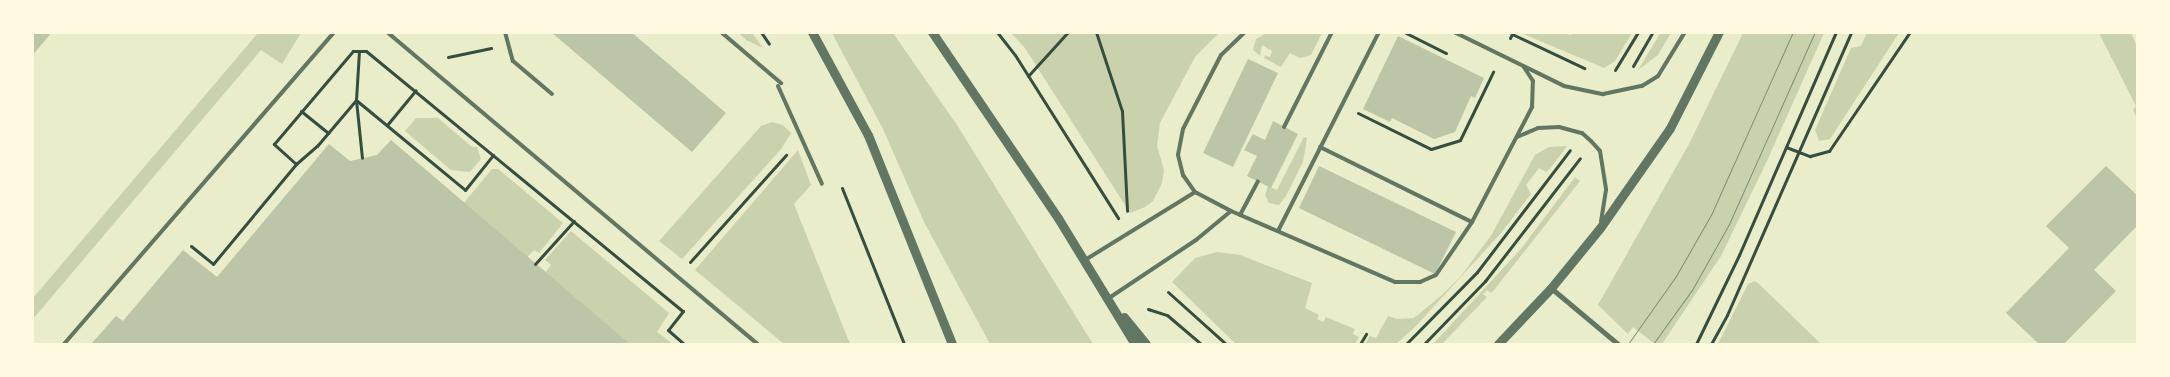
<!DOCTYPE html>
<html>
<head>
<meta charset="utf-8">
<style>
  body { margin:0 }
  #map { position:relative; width:2170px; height:377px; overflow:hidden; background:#e9edc9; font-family:Poppins,sans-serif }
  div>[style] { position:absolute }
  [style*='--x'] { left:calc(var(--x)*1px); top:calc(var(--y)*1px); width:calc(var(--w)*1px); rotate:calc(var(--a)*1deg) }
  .green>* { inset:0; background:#cad2ad }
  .building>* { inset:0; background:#bcc5a7 }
  .path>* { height:3px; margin:-1.5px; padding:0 1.5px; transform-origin:1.5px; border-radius:1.5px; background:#344e41 }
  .service>* { height:4px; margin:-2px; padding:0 2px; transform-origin:2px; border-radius:2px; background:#617663 }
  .minor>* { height:5px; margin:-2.5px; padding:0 2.5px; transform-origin:2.5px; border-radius:2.5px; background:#617663 }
  .tertiary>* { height:9px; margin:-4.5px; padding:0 4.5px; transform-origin:4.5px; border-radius:4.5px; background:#617663 }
  .tram>* { height:1px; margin:-0.5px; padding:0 0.5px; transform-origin:0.5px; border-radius:0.5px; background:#7c8e77 }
  span { translate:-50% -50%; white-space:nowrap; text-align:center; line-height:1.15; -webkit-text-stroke:4px #fefae0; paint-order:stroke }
  .frame { position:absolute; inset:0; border:34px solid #fefae0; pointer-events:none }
</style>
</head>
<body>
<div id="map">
  <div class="green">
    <i style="clip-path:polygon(1268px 32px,1322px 32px,1322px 33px,1311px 55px,1300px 58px,1290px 53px,1281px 67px,1264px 58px,1265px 55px,1270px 57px,1272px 51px,1262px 45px,1260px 56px,1253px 50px,1256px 39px)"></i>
    <i style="clip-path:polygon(1661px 32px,1671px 33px,1658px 55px,1638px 70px)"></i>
    <i style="clip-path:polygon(258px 33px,301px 33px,282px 64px,261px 50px,33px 319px,33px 298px)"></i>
    <i style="clip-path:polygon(739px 33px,752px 33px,763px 48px,746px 40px)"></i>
    <i style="clip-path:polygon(832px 33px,893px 33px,957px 125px,1093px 344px,990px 344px,924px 222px,882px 127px)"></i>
    <i style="clip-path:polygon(1011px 33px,1219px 33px,1195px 57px,1160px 123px,1157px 146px,1164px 170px,1162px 183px,1153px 201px,1145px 207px,1130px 213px,1025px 48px)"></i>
    <i style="clip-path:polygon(1521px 33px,1564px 33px,1571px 35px,1572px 33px,1632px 33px,1615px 61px,1604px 68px)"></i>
    <i style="clip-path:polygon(1743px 33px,1824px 33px,1767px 161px,1721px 256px,1662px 344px,1655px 344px,1633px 327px,1628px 334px,1598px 305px,1689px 144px)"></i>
    <i style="clip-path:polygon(1867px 33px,1899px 33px,1830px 139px,1819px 141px,1815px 130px,1851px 48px,1861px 46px)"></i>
    <i style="clip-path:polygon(2099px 33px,2131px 33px,2137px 46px,2137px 119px,2133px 110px,2136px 106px)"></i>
    <i style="clip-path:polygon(416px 118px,438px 118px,472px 147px,477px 147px,481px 159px,470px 172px,451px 170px,405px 131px)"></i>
    <i style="clip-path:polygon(772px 122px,783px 125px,791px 133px,782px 148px,682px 259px,659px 241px,761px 126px)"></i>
    <i style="clip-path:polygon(1304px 137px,1307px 138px,1303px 162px,1286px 196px,1279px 205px,1269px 203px,1265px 195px,1268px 186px,1277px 190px)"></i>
    <i style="clip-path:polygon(1567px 146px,1550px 169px,1546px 172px,1539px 168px,1526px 185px,1531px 194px,1501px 233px,1415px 327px,1396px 344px,1365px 344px,1370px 336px,1376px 338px,1388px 316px,1397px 319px,1414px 318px,1442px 295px,1461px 276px,1492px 234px,1535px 155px,1549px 147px)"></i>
    <i style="clip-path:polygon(798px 150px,811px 185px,794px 204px,850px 344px,784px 344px,695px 270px)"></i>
    <i style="clip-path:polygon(492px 169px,498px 169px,563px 223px,539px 253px,534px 250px,527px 257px,463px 204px)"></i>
    <i style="clip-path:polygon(1575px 177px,1580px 181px,1494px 290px,1491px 293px,1487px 290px,1483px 294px,1487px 297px,1442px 344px,1433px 344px,1520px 250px)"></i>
    <i style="clip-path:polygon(571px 231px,669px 313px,657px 332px,673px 344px,630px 344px,545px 273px,551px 265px,545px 260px)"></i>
    <i style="clip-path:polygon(1217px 252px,1240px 255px,1312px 283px,1305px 308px,1319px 315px,1317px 319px,1323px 322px,1326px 317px,1355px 329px,1353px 334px,1359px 337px,1355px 344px,1236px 344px,1172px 282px,1195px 258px)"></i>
    <i style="clip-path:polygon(1754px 281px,1758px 283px,1821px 344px,1718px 344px,1748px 284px)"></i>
  </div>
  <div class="building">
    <i style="clip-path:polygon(32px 32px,52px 32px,32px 56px)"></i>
    <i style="clip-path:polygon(551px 32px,631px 32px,726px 113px,692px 152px)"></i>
    <i style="clip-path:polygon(1398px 36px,1484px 78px,1475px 98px,1471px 96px,1455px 132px,1434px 139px,1392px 118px,1390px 122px,1363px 109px)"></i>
    <i style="clip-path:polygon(1248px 59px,1278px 73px,1233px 167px,1203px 153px)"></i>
    <i style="clip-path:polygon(1273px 121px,1298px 134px,1271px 188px,1247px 176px,1257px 156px,1244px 150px,1253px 134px,1265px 140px)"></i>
    <i style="clip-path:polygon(391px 140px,630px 344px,91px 344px,116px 316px,123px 321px,183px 250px,217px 277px,329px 144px,350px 161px,377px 155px)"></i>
    <i style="clip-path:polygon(1319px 166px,1456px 232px,1435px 274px,1299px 208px)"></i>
    <i style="clip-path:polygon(2106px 166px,2138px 196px,2138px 225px,2094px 270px,2116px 291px,2064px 344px,2039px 344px,2006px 313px,2069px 248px,2046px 226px)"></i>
  </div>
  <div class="path">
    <i style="--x:761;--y:32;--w:14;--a:56"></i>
    <i style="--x:997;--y:32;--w:29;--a:52"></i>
    <i style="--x:1015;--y:55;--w:193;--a:57.7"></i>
    <i style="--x:1096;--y:32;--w:83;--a:71.8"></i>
    <i style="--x:1122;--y:111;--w:100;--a:87.1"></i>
    <i style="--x:1404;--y:32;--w:47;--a:26.6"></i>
    <i style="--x:1510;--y:38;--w:4;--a:-63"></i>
    <i style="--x:1512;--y:34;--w:80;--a:25.3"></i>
    <i style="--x:359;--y:51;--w:49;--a:93.5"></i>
    <i style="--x:356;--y:100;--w:58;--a:84.1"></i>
    <i style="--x:448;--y:57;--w:44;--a:-11.8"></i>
    <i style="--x:1633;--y:66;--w:39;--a:-60"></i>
    <i style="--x:1615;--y:70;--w:44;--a:-58.8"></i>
    <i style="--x:1028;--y:76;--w:59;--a:-47.7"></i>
    <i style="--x:301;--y:111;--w:35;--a:39"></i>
    <i style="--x:1358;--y:113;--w:81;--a:26.3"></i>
    <i style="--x:1431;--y:149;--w:30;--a:-17"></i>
    <i style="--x:1460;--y:140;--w:76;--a:-64.1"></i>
    <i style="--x:387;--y:125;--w:45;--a:-50.4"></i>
    <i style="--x:1786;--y:147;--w:26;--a:21"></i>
    <i style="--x:1810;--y:156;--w:20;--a:-15"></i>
    <i style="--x:1829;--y:151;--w:144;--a:-55.8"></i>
    <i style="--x:296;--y:164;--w:28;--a:-41"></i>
    <i style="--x:317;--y:146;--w:60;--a:-49.7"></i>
    <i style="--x:356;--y:100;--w:141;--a:39.5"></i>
    <i style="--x:465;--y:190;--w:45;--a:-51.3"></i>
    <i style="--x:842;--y:188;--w:168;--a:68.3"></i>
    <i style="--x:191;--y:246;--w:28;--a:39"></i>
    <i style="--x:213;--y:264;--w:130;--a:-50.3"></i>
    <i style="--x:296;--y:164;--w:30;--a:-138"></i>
    <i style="--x:274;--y:144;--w:122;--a:-49.7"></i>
    <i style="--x:353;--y:51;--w:13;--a:0"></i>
    <i style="--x:366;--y:51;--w:410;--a:39.4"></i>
    <i style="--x:683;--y:311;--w:24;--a:128"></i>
    <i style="--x:668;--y:330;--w:21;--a:41"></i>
    <i style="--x:690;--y:262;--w:144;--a:-48.1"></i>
    <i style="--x:535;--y:264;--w:58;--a:-47.8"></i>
    <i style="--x:1168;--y:292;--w:78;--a:41.9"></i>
    <i style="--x:1148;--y:309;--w:20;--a:18"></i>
    <i style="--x:1167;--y:315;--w:45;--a:40.5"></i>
    <i style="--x:1360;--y:344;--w:12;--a:-59"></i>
    <i style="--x:1406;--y:344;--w:101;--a:-45.4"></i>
    <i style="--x:1477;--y:272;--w:153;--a:-52.7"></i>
    <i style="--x:1424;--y:344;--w:88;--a:-45.9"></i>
    <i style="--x:1485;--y:281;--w:155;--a:-52.3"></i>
    <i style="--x:1696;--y:344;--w:99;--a:-64.2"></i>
    <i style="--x:1739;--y:255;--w:243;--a:-66.5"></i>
    <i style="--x:1711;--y:344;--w:33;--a:-61"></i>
    <i style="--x:1727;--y:315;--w:309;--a:-66.3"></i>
  </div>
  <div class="service">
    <i style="--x:387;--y:32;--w:485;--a:40.1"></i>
    <i style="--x:505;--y:32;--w:30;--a:75"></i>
    <i style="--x:513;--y:61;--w:51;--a:40.2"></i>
    <i style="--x:721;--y:32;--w:79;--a:40.4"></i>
    <i style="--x:1245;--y:32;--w:33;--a:136"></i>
    <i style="--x:1221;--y:55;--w:83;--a:117.2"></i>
    <i style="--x:1183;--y:129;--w:26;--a:101"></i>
    <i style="--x:1178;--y:155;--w:21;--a:76"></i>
    <i style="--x:1183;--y:175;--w:21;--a:55"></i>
    <i style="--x:1195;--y:192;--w:41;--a:27.8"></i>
    <i style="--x:1231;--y:211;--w:179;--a:23.4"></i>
    <i style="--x:1395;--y:282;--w:25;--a:0"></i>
    <i style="--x:1420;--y:282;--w:17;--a:-24"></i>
    <i style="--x:1436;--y:275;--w:64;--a:-55.8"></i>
    <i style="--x:1472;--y:222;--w:130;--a:-62.4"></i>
    <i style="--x:1532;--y:107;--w:26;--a:-88"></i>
    <i style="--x:1533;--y:81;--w:17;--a:-123"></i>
    <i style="--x:1454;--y:32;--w:123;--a:26.1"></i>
    <i style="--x:1564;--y:86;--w:40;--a:12"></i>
    <i style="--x:1603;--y:94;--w:40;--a:-12"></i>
    <i style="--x:1642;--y:86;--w:19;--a:-32"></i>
    <i style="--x:1658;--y:76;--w:52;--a:-58.5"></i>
    <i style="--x:778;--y:86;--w:107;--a:65.8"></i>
    <i style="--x:1284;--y:127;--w:106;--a:-63.2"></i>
    <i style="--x:1517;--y:137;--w:23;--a:-23"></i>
    <i style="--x:1538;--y:128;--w:21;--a:-3"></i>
    <i style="--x:1559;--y:127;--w:24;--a:15"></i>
    <i style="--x:1582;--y:133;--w:12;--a:42"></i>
    <i style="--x:1591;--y:141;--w:13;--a:48"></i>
    <i style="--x:1600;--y:151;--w:39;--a:81"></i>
    <i style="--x:1606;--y:190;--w:32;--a:99"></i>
    <i style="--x:1320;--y:147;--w:169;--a:26.3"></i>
    <i style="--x:1240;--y:215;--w:38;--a:-62"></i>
    <i style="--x:1278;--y:231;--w:223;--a:-63.1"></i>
    <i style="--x:1085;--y:260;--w:129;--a:-31.7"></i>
    <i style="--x:1109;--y:298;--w:105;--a:-33.7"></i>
    <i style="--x:1196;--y:240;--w:45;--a:-39.6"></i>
    <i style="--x:64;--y:344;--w:413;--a:-49.1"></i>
  </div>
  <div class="minor">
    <i style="--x:1551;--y:288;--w:87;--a:39.9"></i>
  </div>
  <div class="tertiary">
    <i style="--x:812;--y:32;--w:117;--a:61.5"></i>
    <i style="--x:868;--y:135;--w:225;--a:68.1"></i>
    <i style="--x:932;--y:32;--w:225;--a:55.9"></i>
    <i style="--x:1058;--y:218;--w:148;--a:58.6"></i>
    <i style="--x:1124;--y:317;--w:35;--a:51"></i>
    <i style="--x:1498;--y:344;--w:77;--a:-46.6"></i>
    <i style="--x:1551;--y:288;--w:77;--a:-50.8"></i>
    <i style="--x:1600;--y:228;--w:122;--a:-55"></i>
    <i style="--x:1670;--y:128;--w:108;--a:-63"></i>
  </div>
  <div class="tram">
    <i style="--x:1628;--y:344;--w:83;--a:-54.8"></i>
    <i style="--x:1676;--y:276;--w:70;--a:-60.2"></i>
    <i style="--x:1711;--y:215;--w:201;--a:-65.9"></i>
    <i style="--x:1653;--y:344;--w:67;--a:-54.2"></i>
    <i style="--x:1692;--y:290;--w:76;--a:-60.7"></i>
    <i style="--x:1729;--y:224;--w:210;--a:-65.9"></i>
  </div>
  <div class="frame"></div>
</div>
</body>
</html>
